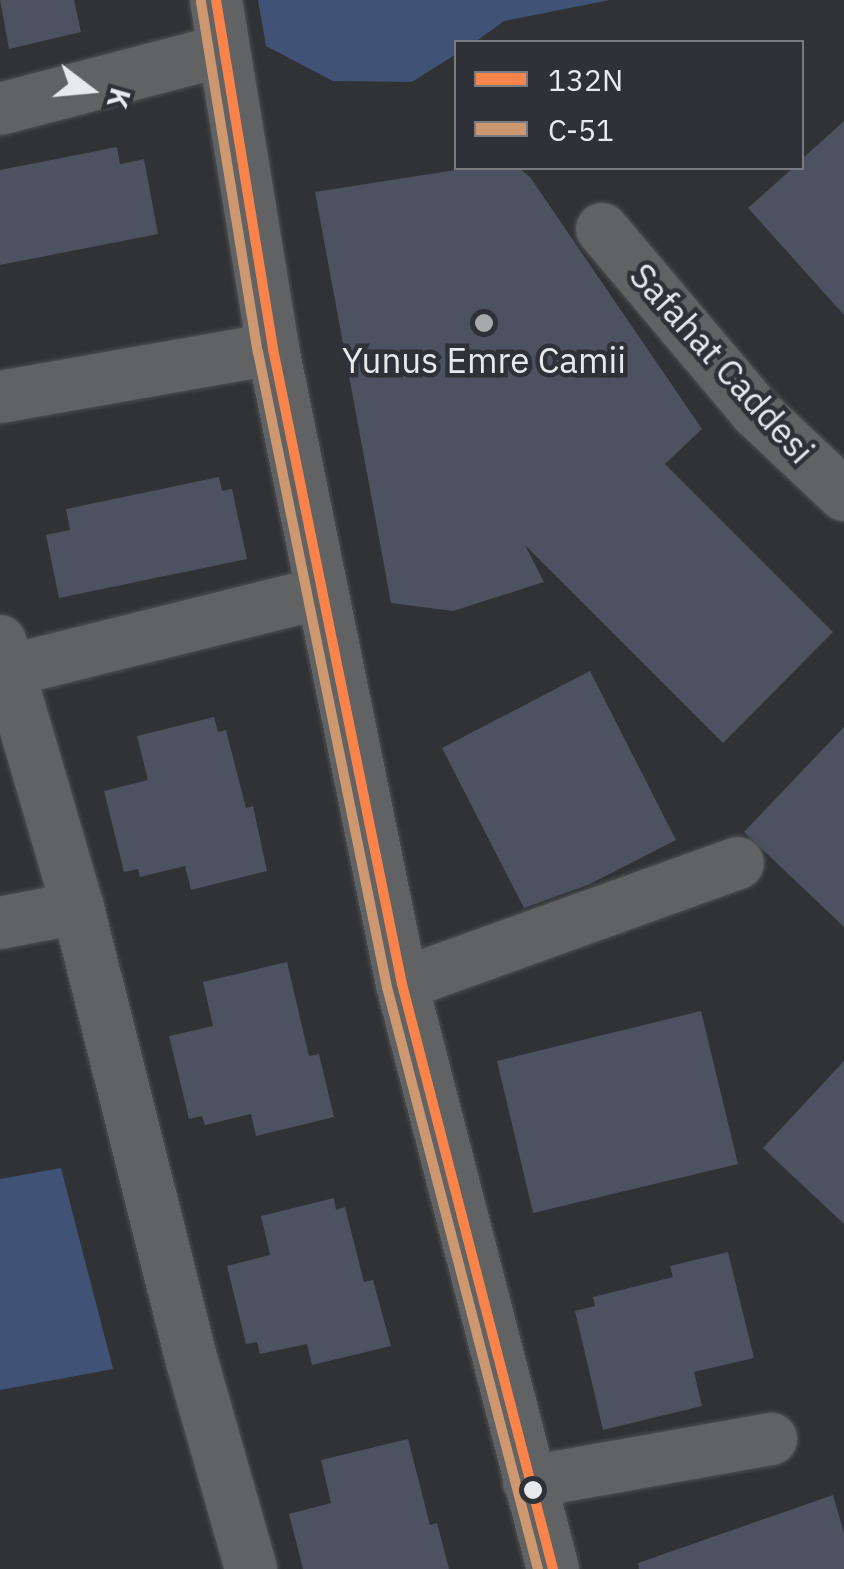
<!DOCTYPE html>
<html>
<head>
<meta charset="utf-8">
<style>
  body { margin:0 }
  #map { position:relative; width:844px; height:1569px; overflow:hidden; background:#303235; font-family:"IBM Plex Sans",sans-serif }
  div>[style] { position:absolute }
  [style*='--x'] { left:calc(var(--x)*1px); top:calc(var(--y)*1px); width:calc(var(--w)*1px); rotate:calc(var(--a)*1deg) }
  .green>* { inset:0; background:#405276 }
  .building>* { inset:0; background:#4c525f }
  .roads { filter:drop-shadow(0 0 2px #4e5053) drop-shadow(0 0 2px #4e5053) }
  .minor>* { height:52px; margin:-26px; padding:0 26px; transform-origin:26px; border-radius:26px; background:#606264 }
  .bus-1>* { height:10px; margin:-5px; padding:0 5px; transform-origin:5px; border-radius:5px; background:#f8844c }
  .bus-2>* { height:10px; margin:-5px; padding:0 5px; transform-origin:5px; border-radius:5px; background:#cd976f }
  .dots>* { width:28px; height:28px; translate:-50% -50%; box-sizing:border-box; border:5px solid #2e3137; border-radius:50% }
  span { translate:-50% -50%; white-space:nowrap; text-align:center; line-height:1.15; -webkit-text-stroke:9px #2e3137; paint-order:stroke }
  .poi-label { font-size:35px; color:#e7e9ed }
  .street-label { font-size:35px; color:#e7e9ed }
  .legend { position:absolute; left:454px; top:40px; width:350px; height:130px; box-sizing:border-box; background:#2e3137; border:2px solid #787b80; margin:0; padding:12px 18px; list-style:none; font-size:30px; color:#e7e9ed }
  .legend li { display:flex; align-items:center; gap:20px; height:50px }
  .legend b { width:50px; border:2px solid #787b80 }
  .north { position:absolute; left:40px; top:40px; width:100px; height:100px; -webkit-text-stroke:8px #2e3137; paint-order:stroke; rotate:106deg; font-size:28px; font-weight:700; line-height:40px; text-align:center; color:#e7e9ed }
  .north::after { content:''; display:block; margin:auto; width:35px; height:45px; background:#e7e9ed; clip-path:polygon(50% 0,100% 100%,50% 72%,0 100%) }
</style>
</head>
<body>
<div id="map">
  <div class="green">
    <i style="clip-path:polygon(258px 0,610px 0,504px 21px,475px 42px,457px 42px,456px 54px,412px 82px,333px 81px,266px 46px)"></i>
    <i style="clip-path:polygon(61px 1168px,113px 1369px,0 1390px,0 1179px)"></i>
  </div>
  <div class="building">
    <i style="clip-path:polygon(0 0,74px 0,81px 32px,9px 49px)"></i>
    <i style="clip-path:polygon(844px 121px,844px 315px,748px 208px,793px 168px,802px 168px,802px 159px)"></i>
    <i style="clip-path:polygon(117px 147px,120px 164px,144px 159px,158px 234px,0 265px,0 170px)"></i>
    <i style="clip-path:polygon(468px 168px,519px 168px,530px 177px,702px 429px,665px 464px,833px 632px,723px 743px,525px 545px,544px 582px,453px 611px,391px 603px,315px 192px)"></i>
    <i style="clip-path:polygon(219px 477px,222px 491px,232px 489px,247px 559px,59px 598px,46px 535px,70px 530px,66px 509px)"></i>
    <i style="clip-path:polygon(590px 671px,676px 840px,588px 885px,524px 908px,442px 748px)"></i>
    <i style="clip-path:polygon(214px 717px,218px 732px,226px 730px,246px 808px,253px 806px,267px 871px,191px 890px,185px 866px,140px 877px,138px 869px,124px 872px,104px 791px,148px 780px,137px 736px)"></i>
    <i style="clip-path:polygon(844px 727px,844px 927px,744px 832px)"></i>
    <i style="clip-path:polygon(287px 962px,309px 1056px,319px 1054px,334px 1117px,256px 1136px,251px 1114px,205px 1125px,202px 1116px,189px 1119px,169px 1036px,213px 1026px,203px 982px)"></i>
    <i style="clip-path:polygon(701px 1011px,738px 1164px,533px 1213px,497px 1061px)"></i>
    <i style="clip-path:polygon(844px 1061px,844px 1224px,763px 1148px)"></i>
    <i style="clip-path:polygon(334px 1198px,336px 1210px,345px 1207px,364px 1282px,373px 1280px,391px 1346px,312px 1365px,307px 1344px,260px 1354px,257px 1342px,246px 1344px,227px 1266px,270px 1255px,261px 1216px)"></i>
    <i style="clip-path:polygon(728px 1252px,754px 1358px,694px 1372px,702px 1406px,603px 1430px,575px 1311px,595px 1306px,593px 1297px,673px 1277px,670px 1266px)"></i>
    <i style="clip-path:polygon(408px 1439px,430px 1525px,437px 1523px,449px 1569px,303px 1569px,289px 1514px,331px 1503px,321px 1460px)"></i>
    <i style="clip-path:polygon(833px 1495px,844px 1533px,844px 1569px,639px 1569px,638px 1563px)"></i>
  </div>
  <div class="roads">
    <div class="minor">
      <i style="--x:216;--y:0;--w:354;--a:80.7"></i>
      <i style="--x:273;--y:349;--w:648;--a:78.52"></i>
      <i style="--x:402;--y:984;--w:604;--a:75.53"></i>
      <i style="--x:0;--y:109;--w:228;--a:-14.7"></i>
      <i style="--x:602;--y:229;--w:239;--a:49.9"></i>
      <i style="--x:756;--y:412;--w:121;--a:43.3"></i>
      <i style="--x:0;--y:397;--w:277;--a:-10"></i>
      <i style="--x:0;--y:641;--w:278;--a:73.7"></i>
      <i style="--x:78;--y:908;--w:471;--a:75.9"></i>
      <i style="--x:193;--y:1365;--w:212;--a:74.1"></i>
      <i style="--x:0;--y:673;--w:332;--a:-14"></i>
      <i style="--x:0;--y:923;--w:79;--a:-10.9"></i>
      <i style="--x:402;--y:984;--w:357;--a:-19.8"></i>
      <i style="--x:529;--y:1482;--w:246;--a:-10.1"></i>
    </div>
  </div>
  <div class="bus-1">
    <i style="--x:216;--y:0;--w:354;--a:80.7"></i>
    <i style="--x:273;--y:349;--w:648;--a:78.52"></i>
    <i style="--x:402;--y:984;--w:604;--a:75.53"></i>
  </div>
  <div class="bus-2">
    <i style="--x:201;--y:2;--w:355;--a:80.8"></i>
    <i style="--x:258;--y:352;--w:648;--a:78.52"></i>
    <i style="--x:387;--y:987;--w:601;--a:75.46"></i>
  </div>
  <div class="dots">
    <i style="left:484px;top:323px;background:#a7a9ad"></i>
    <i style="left:533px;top:1490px;background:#e7e9ed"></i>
  </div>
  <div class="poi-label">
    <span style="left:484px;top:360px">Yunus Emre Camii</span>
  </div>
  <div class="street-label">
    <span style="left:722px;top:363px;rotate:48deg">Safahat Caddesi</span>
  </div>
  <ul class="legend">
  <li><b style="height:12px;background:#f8844c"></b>132N</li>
  <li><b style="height:12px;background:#cd976f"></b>C-51</li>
  </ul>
  <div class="north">K</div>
</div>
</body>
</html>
